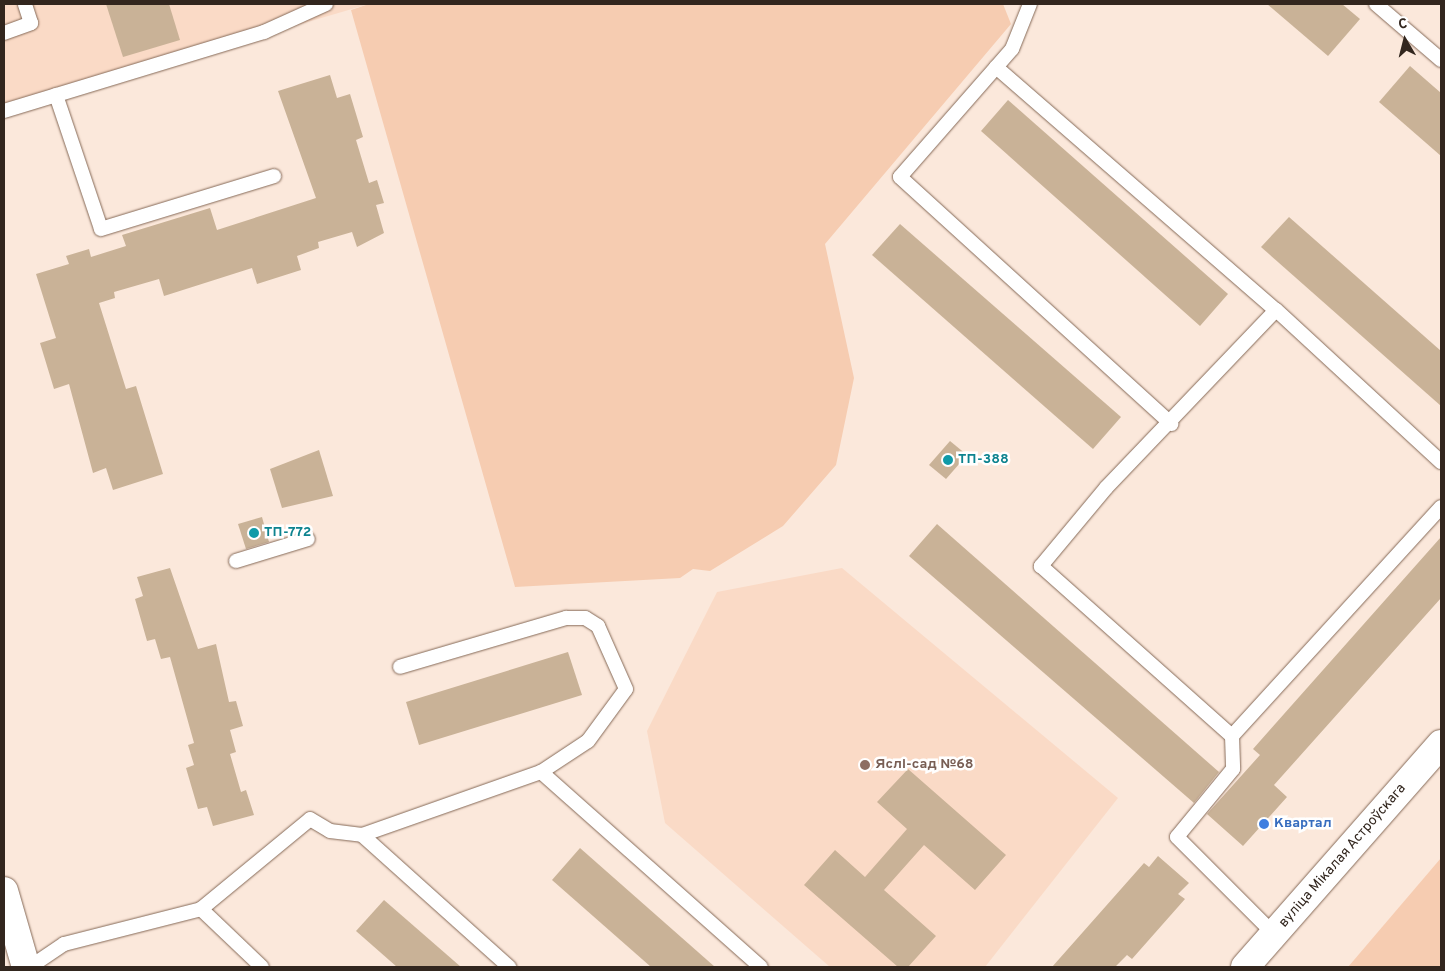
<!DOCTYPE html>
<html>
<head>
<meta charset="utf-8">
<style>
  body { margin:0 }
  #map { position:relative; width:1445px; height:971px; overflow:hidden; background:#fbe8db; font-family:Overpass,sans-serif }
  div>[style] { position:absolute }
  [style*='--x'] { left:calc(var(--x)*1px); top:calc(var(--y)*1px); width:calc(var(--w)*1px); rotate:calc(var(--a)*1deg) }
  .built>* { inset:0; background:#fadac6 }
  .green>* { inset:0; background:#f6ccb1 }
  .building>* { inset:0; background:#c9b297 }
  .roads { filter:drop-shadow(0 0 1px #856957) drop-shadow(0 0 1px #856957) }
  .lane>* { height:14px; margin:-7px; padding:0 7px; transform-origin:7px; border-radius:7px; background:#fff }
  .secondary>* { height:28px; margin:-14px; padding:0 14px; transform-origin:14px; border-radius:14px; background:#fff }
  .dots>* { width:14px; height:14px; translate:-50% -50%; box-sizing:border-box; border:2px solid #fff; border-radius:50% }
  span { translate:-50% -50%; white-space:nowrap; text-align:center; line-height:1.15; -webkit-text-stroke:5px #fff; paint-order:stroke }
  .culture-label { font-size:14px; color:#0d838f; font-weight:700 }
  .left { translate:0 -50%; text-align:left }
  .education-label { font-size:14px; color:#785e54; font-weight:700 }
  .shop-label { font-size:14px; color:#366cbe; font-weight:700 }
  .street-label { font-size:14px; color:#32261e }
  .frame { position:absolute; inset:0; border:5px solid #32261e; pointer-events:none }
  .north { position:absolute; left:1380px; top:15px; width:50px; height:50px; -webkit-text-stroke:4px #fff; paint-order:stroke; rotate:352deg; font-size:14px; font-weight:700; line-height:20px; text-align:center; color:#32261e }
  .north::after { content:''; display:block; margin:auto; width:18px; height:22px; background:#32261e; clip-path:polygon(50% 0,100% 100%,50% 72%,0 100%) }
</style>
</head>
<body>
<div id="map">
  <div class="built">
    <i style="clip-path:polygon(4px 4px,369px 4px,4px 111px)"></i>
    <i style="clip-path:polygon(842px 568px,1118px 798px,985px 967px,830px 967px,665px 823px,647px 731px,717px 592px)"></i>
  </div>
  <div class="green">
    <i style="clip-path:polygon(369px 4px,1003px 4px,1011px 24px,825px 244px,854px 378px,836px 465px,783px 526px,710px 571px,693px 569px,680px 578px,515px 587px,351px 10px)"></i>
    <i style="clip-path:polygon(1441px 858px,1441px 967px,1348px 967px)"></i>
  </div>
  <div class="building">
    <i style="clip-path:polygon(106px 4px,169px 4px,180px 40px,123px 57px)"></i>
    <i style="clip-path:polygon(1267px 4px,1342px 4px,1360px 19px,1328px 56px)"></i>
    <i style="clip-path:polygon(1410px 66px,1441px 93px,1441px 156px,1379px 102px)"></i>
    <i style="clip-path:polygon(330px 75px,337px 98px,350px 94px,363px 137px,356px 140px,369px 183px,377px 180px,384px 203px,376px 205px,384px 233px,357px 247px,352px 232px,318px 242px,319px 248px,297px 256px,301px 270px,257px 284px,252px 268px,164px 296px,159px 279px,114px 292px,115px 298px,99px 303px,126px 389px,136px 386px,163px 474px,113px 490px,106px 468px,93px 473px,69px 384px,54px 389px,40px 343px,56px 338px,36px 274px,69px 264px,66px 256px,89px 249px,91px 257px,126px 246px,122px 235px,210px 208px,217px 230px,316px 198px,278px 91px)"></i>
    <i style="clip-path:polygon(1008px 100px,1228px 294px,1200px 326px,981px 131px)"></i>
    <i style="clip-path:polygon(1289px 217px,1441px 351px,1441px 406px,1261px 247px)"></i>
    <i style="clip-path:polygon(900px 224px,1121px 417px,1093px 449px,872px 255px)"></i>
    <i style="clip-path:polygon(950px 441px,967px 455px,946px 479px,929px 465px)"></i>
    <i style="clip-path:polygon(319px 450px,333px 496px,282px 508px,270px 469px)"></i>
    <i style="clip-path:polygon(262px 517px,269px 542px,246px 549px,238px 524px)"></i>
    <i style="clip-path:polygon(937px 524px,1219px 772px,1194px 803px,909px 556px)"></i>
    <i style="clip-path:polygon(1441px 537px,1441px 598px,1274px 785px,1287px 797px,1243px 846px,1207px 814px,1260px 755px,1253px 749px)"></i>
    <i style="clip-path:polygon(170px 568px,198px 649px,216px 644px,229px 702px,236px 701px,243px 726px,230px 730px,236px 752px,230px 754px,241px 792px,246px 790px,254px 815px,213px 826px,207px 807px,198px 809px,186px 768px,194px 765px,188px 745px,194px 743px,170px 657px,161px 659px,155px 639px,147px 641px,135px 599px,143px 596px,137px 577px)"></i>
    <i style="clip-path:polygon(568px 652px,582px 695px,419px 745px,406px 702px)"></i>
    <i style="clip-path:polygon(908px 769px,1006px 855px,975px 890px,924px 845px,884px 890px,936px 936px,908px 967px,898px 967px,804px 885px,835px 850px,865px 877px,907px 829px,877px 802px)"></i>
    <i style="clip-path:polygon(580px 848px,715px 967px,651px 967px,552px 880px)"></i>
    <i style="clip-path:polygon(1158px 856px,1189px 883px,1178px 894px,1185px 899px,1132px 959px,1127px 955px,1115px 967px,1052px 967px,1144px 863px,1149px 867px)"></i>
    <i style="clip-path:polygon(384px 900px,461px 967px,397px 967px,356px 931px)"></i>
  </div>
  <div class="roads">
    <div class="lane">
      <i style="--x:1030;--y:4;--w:48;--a:111.8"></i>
      <i style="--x:1012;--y:49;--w:170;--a:131.2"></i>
      <i style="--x:900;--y:177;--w:367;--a:42.3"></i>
      <i style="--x:1376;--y:4;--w:86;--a:40.7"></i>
      <i style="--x:4;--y:33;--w:29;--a:-20"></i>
      <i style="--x:31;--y:23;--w:20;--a:-108"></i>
      <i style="--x:996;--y:67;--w:371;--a:41"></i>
      <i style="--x:56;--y:95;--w:141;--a:71.4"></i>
      <i style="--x:101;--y:229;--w:181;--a:-17"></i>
      <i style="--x:4;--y:111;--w:272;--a:-16.9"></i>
      <i style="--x:264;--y:32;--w:68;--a:-24.3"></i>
      <i style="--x:1441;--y:462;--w:224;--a:-137.3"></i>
      <i style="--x:1276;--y:310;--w:246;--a:133.7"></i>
      <i style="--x:1106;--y:488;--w:102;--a:129.8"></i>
      <i style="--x:1041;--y:566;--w:256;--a:41.7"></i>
      <i style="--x:1232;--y:736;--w:310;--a:-47.6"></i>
      <i style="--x:236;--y:561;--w:75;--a:-17"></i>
      <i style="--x:1232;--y:736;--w:33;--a:88"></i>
      <i style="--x:1233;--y:769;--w:88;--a:129.5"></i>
      <i style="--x:1177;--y:837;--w:137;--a:45"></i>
      <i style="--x:541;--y:772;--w:294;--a:41.6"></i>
      <i style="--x:362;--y:835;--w:198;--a:41.9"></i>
      <i style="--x:201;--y:909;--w:84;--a:43.6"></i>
      <i style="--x:30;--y:967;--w:41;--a:-34.1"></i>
      <i style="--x:64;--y:944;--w:141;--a:-14.3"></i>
      <i style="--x:201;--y:909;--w:141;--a:-39.5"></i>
      <i style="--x:310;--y:819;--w:23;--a:31"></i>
      <i style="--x:330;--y:831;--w:32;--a:7"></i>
      <i style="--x:362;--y:835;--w:190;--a:-19.4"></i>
      <i style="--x:541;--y:772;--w:56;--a:-33.4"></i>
      <i style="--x:588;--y:741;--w:64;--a:-53.8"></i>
      <i style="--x:626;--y:689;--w:69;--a:-114"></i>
      <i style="--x:598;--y:626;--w:15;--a:-148"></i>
      <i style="--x:585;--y:618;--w:19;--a:180"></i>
      <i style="--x:566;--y:618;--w:173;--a:163.6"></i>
    </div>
    <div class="secondary">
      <i style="--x:4;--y:891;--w:79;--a:73.9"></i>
      <i style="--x:1245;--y:967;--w:297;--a:-48.7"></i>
    </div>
  </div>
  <div class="dots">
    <i style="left:948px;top:460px;background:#0f9aa8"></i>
    <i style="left:254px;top:533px;background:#0f9aa8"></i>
    <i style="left:865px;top:765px;background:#8d6e63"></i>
    <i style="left:1264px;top:824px;background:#3f7fe0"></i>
  </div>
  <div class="culture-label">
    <span class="left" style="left:958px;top:460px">ТП-388</span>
    <span class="left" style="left:264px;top:533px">ТП-772</span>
  </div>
  <div class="education-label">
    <span class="left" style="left:875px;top:765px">Яслі-сад №68</span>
  </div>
  <div class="shop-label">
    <span class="left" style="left:1274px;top:824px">Квартал</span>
  </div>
  <div class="street-label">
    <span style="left:1343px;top:856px;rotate:-49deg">вуліца Мікалая Астроўскага</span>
  </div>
  <div class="frame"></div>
  <div class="north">С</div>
</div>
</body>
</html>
